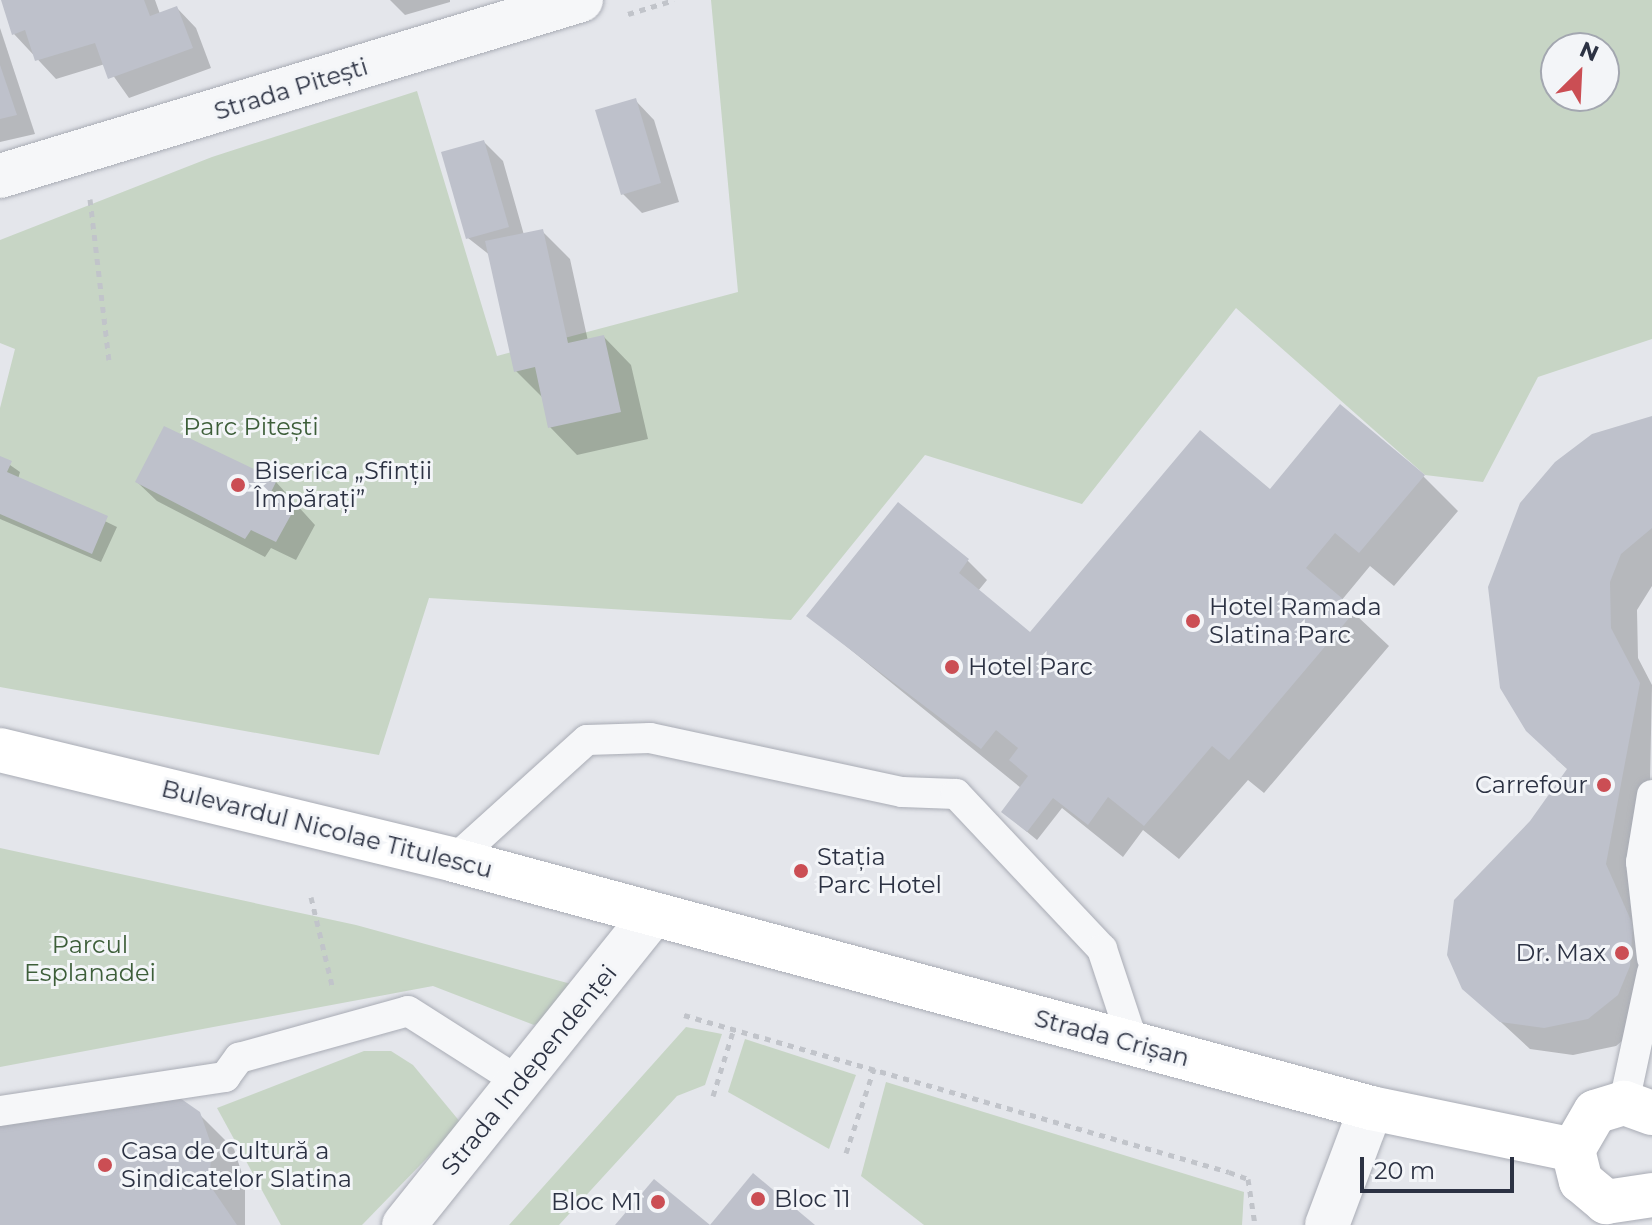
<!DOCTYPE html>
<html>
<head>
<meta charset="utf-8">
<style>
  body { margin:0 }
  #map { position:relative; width:1652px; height:1225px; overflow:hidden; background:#e4e6eb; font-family:Montserrat,sans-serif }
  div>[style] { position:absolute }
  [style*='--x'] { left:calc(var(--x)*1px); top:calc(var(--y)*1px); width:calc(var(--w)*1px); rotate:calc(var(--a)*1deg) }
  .green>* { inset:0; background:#c7d5c5 }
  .shadow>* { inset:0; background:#0003 }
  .building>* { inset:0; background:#bec1cb }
  .path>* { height:5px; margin-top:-2.5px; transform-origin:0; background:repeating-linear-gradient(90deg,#c1c4ca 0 6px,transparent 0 12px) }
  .roads { filter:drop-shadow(0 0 2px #a9acb5) drop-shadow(0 0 2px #a9acb5) }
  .lane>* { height:30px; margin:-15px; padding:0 15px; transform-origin:15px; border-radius:15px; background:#f6f7f9 }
  .street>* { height:44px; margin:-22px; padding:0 22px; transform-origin:22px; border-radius:22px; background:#f6f7f9 }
  .secondary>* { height:44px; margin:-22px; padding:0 22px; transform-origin:22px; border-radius:22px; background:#fff }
  .dots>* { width:22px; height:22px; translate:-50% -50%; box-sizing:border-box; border:4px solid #f3f5f8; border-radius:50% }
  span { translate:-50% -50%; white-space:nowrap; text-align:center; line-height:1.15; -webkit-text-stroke:6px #f3f5f8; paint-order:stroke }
  .street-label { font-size:24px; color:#2c3243 }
  .park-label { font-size:24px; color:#3d5e39 }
  .poi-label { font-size:24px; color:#2c3243 }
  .left { translate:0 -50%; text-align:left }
  .right { translate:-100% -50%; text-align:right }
  .north { position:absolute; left:1540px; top:32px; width:80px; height:80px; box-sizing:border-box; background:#f3f5f8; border:2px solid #a3a7b0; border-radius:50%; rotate:24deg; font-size:22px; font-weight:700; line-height:32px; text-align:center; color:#2c3243 }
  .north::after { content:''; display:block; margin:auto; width:28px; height:36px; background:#cb4e54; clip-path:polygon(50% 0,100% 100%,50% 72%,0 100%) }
  .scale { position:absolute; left:1360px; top:1157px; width:154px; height:36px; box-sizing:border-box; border:4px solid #2c3243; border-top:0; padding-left:10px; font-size:24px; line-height:28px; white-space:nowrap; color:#2c3243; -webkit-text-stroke:6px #f3f5f8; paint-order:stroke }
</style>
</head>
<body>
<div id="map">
  <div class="green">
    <i style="clip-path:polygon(evenodd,711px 0,1652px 0,1652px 339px,1538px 377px,1483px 482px,1425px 475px,1236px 308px,1082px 504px,925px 455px,791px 620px,429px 598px,379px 755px,0 687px,0 408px,15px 349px,0 343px,0 240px,212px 157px,417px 91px,497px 356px,738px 292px,711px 0,1556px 48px,1604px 48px,1604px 96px,1556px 96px,1556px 48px)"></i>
    <i style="clip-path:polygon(0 848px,356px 925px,571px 984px,559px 1010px,534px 1025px,433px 986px,0 1067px)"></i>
    <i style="clip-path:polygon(686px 1027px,722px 1034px,705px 1085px,677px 1096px,559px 1225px,509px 1225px)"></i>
    <i style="clip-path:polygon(745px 1039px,856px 1075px,829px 1149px,728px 1092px)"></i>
    <i style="clip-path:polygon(364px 1051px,391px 1051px,413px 1065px,461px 1123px,362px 1225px,281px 1225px,217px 1108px)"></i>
    <i style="clip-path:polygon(886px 1082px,1244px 1192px,1242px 1225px,924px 1225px,861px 1176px)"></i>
  </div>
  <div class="shadow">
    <i style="clip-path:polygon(3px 0,155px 0,160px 14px,177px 8px,196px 28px,211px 68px,129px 98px,105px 64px,56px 79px,14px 34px)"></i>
    <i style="clip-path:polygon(390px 0,450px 0,450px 2px,405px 15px)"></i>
    <i style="clip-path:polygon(0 28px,35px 134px,0 142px)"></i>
    <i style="clip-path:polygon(635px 100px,654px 120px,679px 202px,642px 213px,623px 194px)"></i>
    <i style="clip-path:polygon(484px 142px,503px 161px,524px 235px,542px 231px,570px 259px,588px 341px,604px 337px,631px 365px,648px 439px,577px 455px,550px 427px,544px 399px,516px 371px,491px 256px,468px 238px)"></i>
    <i style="clip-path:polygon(1652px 423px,1652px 586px,1637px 610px,1638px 658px,1652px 685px,1645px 1022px,1616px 1046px,1573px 1055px,1530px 1049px,1464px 988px,1532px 822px,1569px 770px,1556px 759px)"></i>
    <i style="clip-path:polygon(0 458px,20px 472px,18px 479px,117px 527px,101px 562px,0 519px)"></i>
    <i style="clip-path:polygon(1423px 476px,1458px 511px,1394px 586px,1370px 566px,1341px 601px,1389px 646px,1264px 793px,1248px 780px,1179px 859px,1143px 830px,1123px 857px,1062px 808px,1037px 840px,1003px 812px,1021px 788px,809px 616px,899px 505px,968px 561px,987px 580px,978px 591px,1031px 635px,1270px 491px)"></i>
    <i style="clip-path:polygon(137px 482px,276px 482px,315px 525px,296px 560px,271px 548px,265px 557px,157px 501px)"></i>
    <i style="clip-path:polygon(199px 1114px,234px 1149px,245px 1183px,245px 1225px,0 1225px)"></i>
  </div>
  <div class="building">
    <i style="clip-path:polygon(1px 0,144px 0,150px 16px,177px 6px,193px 48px,108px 79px,95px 43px,35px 61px,25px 30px,12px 35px)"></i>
    <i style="clip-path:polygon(0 65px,17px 115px,0 119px)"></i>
    <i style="clip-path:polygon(636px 98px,661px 183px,621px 195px,595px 110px)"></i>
    <i style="clip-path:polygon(484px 140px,509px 227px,466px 239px,441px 152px)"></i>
    <i style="clip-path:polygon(543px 229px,568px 343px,604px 335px,621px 412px,548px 428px,535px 367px,514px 372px,485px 241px)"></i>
    <i style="clip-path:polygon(1340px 404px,1425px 475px,1359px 553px,1335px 533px,1306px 568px,1356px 610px,1229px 760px,1212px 746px,1144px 826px,1108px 797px,1088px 825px,1053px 798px,1027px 832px,1001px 812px,1028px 776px,1009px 760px,1018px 748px,996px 730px,981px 749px,806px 616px,898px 502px,969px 559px,959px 573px,1030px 632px,1200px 430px,1270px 489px)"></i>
    <i style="clip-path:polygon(1652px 416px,1652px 528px,1621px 554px,1610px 582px,1611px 628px,1640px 683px,1606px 864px,1633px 925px,1630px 966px,1618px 995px,1588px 1019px,1544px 1028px,1500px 1022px,1462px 989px,1447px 955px,1454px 900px,1530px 821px,1567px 769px,1526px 731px,1500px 688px,1488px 587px,1520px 503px,1555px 462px,1592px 434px)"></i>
    <i style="clip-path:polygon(164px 426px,277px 480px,271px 492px,297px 504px,276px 542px,251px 530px,245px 539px,135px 482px)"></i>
    <i style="clip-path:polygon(0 456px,12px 461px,7px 472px,108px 516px,92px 554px,0 514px)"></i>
    <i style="clip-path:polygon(177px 1096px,200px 1112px,212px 1147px,209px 1184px,237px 1225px,0 1225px,0 1121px)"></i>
    <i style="clip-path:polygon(753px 1173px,815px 1225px,710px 1225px)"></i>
    <i style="clip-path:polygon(654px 1179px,710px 1225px,615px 1225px)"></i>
  </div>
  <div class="path">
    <i style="--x:628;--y:14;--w:48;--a:-16.9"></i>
    <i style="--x:90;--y:199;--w:162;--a:83.3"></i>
    <i style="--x:311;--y:897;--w:95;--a:76.6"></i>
    <i style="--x:684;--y:1015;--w:567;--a:16.07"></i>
    <i style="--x:1229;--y:1172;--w:20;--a:20"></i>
    <i style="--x:1248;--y:1179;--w:47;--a:81.3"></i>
    <i style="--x:713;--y:1096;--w:71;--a:-72.8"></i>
    <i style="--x:846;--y:1153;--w:89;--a:-71.6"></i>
  </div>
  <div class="roads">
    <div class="lane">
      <i style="--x:1652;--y:795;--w:68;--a:99.3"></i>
      <i style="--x:1641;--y:862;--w:97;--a:83.5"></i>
      <i style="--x:454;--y:860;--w:179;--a:-42.1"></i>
      <i style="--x:587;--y:740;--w:63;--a:-1.8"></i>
      <i style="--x:650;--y:738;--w:258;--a:12.1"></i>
      <i style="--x:902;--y:792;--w:54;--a:2.1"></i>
      <i style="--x:956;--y:794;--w:213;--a:46.7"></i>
      <i style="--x:1102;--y:949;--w:101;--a:71.6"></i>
      <i style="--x:1624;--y:1103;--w:134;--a:-77.9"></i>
      <i style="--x:0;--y:1111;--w:228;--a:-8.6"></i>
      <i style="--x:225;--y:1077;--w:24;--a:-54"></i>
      <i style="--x:239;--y:1058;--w:175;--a:-15.5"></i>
      <i style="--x:408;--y:1011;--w:134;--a:32.5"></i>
    </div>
    <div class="street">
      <i style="--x:0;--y:176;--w:607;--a:-16.85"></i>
      <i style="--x:404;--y:1225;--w:398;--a:-51.3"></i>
      <i style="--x:1327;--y:1225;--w:125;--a:-69.4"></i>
    </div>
    <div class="secondary">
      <i style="--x:0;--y:750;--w:467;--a:13.6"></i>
      <i style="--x:454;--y:860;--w:950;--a:15.13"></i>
      <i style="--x:1371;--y:1108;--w:206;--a:11.7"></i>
      <i style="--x:1652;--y:1113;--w:30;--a:-160"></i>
      <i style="--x:1624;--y:1103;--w:30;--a:163"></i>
      <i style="--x:1595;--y:1112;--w:44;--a:120.1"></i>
      <i style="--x:1573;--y:1150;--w:32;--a:76"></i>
      <i style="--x:1581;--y:1181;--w:33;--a:40"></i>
      <i style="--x:1606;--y:1202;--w:47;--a:-8.7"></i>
    </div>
  </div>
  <div class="dots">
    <i style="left:238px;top:485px;background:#cb4e54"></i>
    <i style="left:1193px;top:621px;background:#cb4e54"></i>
    <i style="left:952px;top:667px;background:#cb4e54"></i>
    <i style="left:1604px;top:785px;background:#cb4e54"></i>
    <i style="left:801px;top:871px;background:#cb4e54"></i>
    <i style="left:1622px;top:953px;background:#cb4e54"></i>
    <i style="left:105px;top:1165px;background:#cb4e54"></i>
    <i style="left:758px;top:1199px;background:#cb4e54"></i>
    <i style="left:658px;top:1202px;background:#cb4e54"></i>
  </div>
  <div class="street-label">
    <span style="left:291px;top:89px;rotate:-17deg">Strada Pitești</span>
    <span style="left:327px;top:829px;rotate:14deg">Bulevardul Nicolae Titulescu</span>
    <span style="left:1112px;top:1038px;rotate:15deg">Strada Crișan</span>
    <span style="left:529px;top:1070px;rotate:-51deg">Strada Independenței</span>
  </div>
  <div class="park-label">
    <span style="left:251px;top:427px">Parc Pitești</span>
    <span style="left:90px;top:959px">Parcul<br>Esplanadei</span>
  </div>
  <div class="poi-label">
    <span class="left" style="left:254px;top:485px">Biserica „Sfinții<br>Împărați”</span>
    <span class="left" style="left:1209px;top:621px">Hotel Ramada<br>Slatina Parc</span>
    <span class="left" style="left:968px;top:667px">Hotel Parc</span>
    <span class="right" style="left:1588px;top:785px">Carrefour</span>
    <span class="left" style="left:817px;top:871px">Stația<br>Parc Hotel</span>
    <span class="right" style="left:1606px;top:953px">Dr. Max</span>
    <span class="left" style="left:121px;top:1165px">Casa de Cultură a<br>Sindicatelor Slatina</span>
    <span class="left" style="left:774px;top:1199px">Bloc 11</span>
    <span class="right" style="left:642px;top:1202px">Bloc M1</span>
  </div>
  <div class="north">N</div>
  <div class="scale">20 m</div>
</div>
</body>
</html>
